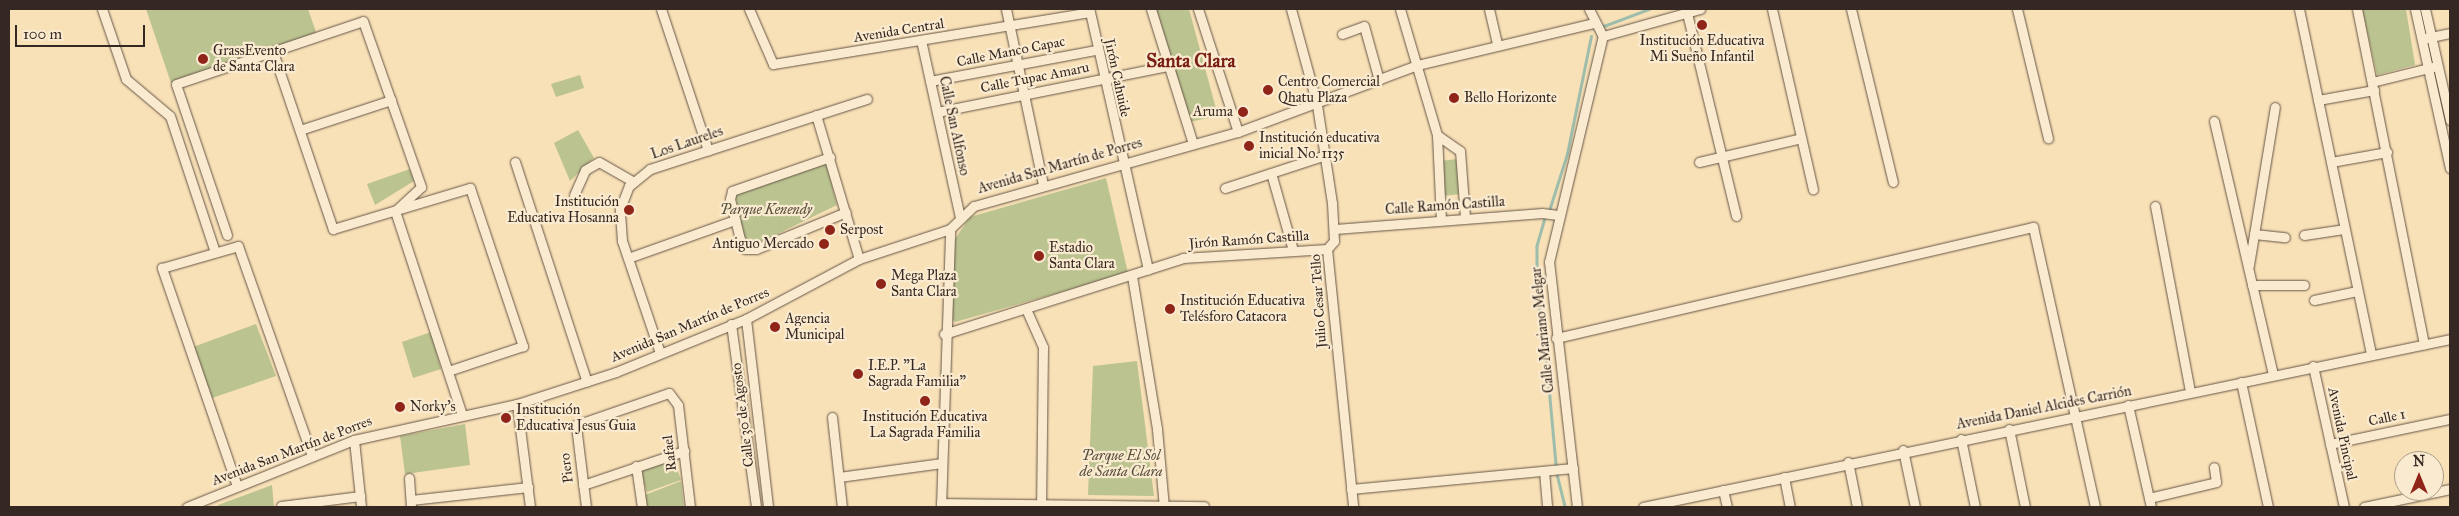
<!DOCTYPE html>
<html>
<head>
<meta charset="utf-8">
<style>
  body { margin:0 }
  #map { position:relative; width:2459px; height:516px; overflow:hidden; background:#f8e0b7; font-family:"IM FELL Great Primer",serif }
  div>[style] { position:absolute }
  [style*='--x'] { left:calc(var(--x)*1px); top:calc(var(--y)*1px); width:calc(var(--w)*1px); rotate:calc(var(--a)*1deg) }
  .green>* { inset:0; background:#bbc390 }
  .stream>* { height:2.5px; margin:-1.25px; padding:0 1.25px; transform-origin:1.25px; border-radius:1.25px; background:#9ebdab }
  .roads { filter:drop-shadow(0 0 1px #665546) drop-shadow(0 0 1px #665546) }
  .minor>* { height:9px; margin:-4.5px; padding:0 4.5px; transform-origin:4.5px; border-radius:4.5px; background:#faebd0 }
  .dots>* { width:14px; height:14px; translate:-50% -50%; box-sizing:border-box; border:2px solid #faebd0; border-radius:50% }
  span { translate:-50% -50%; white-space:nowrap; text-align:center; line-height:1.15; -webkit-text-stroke:4.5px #faebd0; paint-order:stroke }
  .street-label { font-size:14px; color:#352721 }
  .poi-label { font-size:14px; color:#352721 }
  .left { translate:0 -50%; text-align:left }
  .right { translate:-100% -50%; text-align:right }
  .park-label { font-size:14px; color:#564e3d; font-style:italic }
  .district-label { font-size:19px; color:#7a1f14; font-weight:700 }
  .frame { position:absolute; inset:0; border:10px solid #352721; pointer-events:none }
  .north { position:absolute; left:2394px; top:451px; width:50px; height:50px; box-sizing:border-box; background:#faebd0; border:1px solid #ab9d8a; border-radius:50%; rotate:0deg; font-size:14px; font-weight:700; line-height:20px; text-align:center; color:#352721 }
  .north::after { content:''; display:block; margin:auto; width:18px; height:22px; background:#8f2418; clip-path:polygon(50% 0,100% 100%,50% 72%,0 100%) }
  .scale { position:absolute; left:15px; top:25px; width:130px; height:22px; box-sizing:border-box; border:2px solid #352721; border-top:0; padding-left:6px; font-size:15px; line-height:18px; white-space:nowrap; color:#352721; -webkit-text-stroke:4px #faebd0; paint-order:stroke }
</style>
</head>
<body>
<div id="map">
  <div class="green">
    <i style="clip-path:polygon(146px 9px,308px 9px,317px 35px,171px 83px)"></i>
    <i style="clip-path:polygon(1154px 9px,1189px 9px,1218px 116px,1189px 122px)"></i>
    <i style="clip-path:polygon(2362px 9px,2406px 9px,2415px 65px,2377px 75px)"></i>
    <i style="clip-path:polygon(580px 75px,584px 88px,556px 97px,551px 84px)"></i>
    <i style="clip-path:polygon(578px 130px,594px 158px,570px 181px,554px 143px)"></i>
    <i style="clip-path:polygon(1458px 159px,1461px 194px,1442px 196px,1439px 161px)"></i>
    <i style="clip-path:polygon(822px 163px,827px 166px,837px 205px,755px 245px,745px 242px,735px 194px)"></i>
    <i style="clip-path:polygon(410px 169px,414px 181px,375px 205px,367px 184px)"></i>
    <i style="clip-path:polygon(1106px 178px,1128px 273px,955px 322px,950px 317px,955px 239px,970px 217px)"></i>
    <i style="clip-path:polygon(256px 324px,276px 376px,212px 398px,193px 347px)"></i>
    <i style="clip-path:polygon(431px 332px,441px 369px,413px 378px,402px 342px)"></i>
    <i style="clip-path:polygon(1137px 361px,1154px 496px,1088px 495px,1093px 366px)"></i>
    <i style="clip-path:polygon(465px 424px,470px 465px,405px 474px,400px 436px)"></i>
    <i style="clip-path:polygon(673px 459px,681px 480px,647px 492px,640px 471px)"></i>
    <i style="clip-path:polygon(681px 481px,684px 507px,647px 507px,645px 495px)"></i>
    <i style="clip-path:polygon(272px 485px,274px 507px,219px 507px,218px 505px)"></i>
  </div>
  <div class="stream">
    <i style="--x:1601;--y:27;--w:51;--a:-20.6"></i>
    <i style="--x:1549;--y:211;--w:60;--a:-72.5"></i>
    <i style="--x:1567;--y:154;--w:120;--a:-78.5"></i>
    <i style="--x:1545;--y:218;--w:29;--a:106"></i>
    <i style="--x:1537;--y:246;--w:52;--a:90"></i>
    <i style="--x:1537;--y:298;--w:35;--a:78"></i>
    <i style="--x:1544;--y:332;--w:133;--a:84.8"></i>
    <i style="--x:1557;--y:474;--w:34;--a:76"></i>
  </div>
  <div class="roads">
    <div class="minor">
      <i style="--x:102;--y:9;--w:74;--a:71.1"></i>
      <i style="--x:126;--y:79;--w:57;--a:40.1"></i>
      <i style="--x:170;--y:116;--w:143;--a:71.7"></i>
      <i style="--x:661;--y:9;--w:149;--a:71.6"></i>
      <i style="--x:749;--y:9;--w:60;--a:66.4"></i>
      <i style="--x:773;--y:64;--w:321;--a:-9.3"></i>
      <i style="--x:1006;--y:9;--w:179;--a:78.1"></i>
      <i style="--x:1151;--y:9;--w:138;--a:72.7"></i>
      <i style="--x:1198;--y:9;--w:129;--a:72"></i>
      <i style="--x:1291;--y:9;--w:99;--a:74.8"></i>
      <i style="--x:1317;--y:105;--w:99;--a:81.3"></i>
      <i style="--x:1332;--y:203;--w:38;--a:87"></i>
      <i style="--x:1334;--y:241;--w:11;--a:131"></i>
      <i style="--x:1327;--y:249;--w:259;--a:84.2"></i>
      <i style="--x:1400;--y:9;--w:131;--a:73.6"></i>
      <i style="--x:1437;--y:135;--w:84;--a:87.3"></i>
      <i style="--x:1489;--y:9;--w:36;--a:77"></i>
      <i style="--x:1589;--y:9;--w:30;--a:63"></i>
      <i style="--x:1686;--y:9;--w:213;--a:76.4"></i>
      <i style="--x:1772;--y:9;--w:185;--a:77.2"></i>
      <i style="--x:1851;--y:9;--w:178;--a:76.4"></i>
      <i style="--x:2017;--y:9;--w:133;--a:76.5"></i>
      <i style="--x:2299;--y:9;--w:353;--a:78.2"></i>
      <i style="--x:2357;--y:9;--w:342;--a:78.7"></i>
      <i style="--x:2415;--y:9;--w:163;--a:77.6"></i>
      <i style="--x:2425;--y:9;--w:114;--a:77.3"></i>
      <i style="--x:1090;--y:12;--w:264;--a:77.3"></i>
      <i style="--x:1342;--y:34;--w:23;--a:-20"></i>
      <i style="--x:1364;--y:26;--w:56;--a:74.5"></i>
      <i style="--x:1603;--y:36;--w:101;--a:-15.6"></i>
      <i style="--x:2426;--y:38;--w:25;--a:-12"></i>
      <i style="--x:921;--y:40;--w:181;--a:77.6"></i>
      <i style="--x:273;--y:52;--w:187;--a:71.3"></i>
      <i style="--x:333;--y:229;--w:143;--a:-16.7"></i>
      <i style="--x:470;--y:188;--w:167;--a:71.5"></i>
      <i style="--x:523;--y:346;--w:79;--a:161.6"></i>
      <i style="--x:930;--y:81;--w:169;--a:-10.6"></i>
      <i style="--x:2372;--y:82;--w:63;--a:-13.8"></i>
      <i style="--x:2318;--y:100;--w:57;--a:-10.1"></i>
      <i style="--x:937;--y:112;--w:236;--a:-11.3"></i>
      <i style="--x:816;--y:115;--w:150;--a:73.4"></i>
      <i style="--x:2214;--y:121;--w:261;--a:76.9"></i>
      <i style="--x:300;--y:130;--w:96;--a:-18.2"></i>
      <i style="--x:1437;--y:135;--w:28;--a:35"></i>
      <i style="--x:1460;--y:151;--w:67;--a:85.7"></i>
      <i style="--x:830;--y:157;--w:104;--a:160.9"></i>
      <i style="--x:732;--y:191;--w:8;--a:104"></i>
      <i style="--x:730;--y:199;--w:41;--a:76"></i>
      <i style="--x:740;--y:239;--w:11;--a:63"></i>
      <i style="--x:745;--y:249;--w:11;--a:0"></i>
      <i style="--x:756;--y:249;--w:97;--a:-22.3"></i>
      <i style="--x:515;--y:162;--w:231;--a:71.9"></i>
      <i style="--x:1699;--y:162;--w:105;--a:-13.2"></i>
      <i style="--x:2331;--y:162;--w:57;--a:-10.1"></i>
      <i style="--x:1271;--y:173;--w:80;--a:74.1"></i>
      <i style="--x:1225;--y:188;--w:106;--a:-18.1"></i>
      <i style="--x:574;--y:195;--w:27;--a:-66"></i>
      <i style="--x:585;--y:170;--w:16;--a:-30"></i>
      <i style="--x:599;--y:162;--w:40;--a:29.7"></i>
      <i style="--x:2155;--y:206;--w:189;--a:79.3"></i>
      <i style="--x:1335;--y:229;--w:208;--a:-4.4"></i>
      <i style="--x:1542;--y:213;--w:16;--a:7"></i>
      <i style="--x:2254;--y:234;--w:31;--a:6"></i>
      <i style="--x:227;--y:235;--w:159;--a:-108.7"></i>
      <i style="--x:176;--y:84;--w:197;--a:-18.6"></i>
      <i style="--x:363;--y:21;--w:176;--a:70.7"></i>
      <i style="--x:421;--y:187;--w:35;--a:137"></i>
      <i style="--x:395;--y:211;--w:215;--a:71.8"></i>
      <i style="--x:2304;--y:235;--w:40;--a:-8.5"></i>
      <i style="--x:628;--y:258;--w:114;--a:-19.6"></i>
      <i style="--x:2249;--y:265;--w:160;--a:-80.7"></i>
      <i style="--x:1132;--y:276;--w:155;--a:80.7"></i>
      <i style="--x:1157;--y:429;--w:78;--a:84.9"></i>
      <i style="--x:2252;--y:285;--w:52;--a:0"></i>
      <i style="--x:2314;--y:300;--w:44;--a:-11.8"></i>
      <i style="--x:1026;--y:309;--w:42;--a:65.9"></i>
      <i style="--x:1043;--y:347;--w:157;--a:90.7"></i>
      <i style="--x:746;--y:319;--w:189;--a:83.3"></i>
      <i style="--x:731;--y:324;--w:185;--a:82.2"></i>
      <i style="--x:944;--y:334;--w:251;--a:-17.6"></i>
      <i style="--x:1183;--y:258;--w:144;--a:-3.6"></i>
      <i style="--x:1556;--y:338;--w:490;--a:-13.1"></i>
      <i style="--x:2033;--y:227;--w:287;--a:77.5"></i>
      <i style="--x:660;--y:353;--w:118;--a:-108.7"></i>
      <i style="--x:622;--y:241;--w:32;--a:-94"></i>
      <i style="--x:620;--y:209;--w:25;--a:-69"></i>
      <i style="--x:629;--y:186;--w:27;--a:-39"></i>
      <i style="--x:650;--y:169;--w:228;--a:-17.9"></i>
      <i style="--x:2313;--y:366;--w:144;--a:77.6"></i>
      <i style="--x:2241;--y:382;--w:128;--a:77.8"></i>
      <i style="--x:517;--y:404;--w:104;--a:82.8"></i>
      <i style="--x:2128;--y:405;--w:105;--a:77.3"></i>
      <i style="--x:832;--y:417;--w:91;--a:83.7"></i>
      <i style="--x:2009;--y:429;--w:80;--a:78.4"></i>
      <i style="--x:1961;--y:439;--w:69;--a:78.4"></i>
      <i style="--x:354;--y:440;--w:67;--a:84"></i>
      <i style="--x:2330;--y:444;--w:123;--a:-11.8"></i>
      <i style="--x:1903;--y:450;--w:58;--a:78.1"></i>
      <i style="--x:1848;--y:462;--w:46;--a:78.7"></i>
      <i style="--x:636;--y:466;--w:41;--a:81.7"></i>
      <i style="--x:1544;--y:471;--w:36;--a:85"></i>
      <i style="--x:839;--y:477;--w:104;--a:-7.7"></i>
      <i style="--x:1784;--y:477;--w:31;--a:79"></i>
      <i style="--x:409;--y:478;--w:29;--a:86"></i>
      <i style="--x:583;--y:485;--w:107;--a:-18.6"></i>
      <i style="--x:237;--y:486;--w:231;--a:-109"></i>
      <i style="--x:162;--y:268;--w:79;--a:-16.1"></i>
      <i style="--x:238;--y:246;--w:223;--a:70.6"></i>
      <i style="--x:1351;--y:489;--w:223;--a:-5.4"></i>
      <i style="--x:1723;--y:490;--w:17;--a:77"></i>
      <i style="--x:2149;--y:498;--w:69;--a:-13.4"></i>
      <i style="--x:2216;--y:482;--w:15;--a:-98"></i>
      <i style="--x:411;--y:500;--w:118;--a:-6.3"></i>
      <i style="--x:941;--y:503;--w:263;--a:0.7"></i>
      <i style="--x:281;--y:506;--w:80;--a:-7.2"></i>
      <i style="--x:187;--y:507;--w:180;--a:-21.9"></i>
      <i style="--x:354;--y:440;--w:167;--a:-12.5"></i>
      <i style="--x:517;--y:404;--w:104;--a:-17.9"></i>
      <i style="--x:616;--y:372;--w:140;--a:-22.2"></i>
      <i style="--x:746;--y:319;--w:128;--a:-28"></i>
      <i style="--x:859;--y:259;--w:96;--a:-18.2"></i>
      <i style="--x:950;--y:229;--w:33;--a:-44"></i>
      <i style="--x:974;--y:206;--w:274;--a:-15.7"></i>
      <i style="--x:1238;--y:132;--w:191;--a:-20.5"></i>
      <i style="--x:1417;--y:65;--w:181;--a:-13.4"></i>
      <i style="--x:586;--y:507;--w:83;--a:-97"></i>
      <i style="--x:576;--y:425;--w:98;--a:-19"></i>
      <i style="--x:669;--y:393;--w:15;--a:53"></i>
      <i style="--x:678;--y:405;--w:103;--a:83.3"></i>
      <i style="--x:941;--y:507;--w:278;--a:-88.1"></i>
      <i style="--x:1577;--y:507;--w:247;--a:-96.5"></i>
      <i style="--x:1549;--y:262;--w:232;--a:-76.6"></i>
      <i style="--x:1643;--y:507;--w:824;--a:-11.76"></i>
      <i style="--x:2364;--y:507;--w:88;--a:-11.8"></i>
    </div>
  </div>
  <div class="dots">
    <i style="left:1702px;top:25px;background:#8f2418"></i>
    <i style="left:203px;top:59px;background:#8f2418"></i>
    <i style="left:1268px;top:90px;background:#8f2418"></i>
    <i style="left:1454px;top:98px;background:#8f2418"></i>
    <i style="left:1243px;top:112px;background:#8f2418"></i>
    <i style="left:1249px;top:146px;background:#8f2418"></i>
    <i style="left:629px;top:210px;background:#8f2418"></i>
    <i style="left:830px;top:230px;background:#8f2418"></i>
    <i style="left:824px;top:244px;background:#8f2418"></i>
    <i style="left:1039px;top:256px;background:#8f2418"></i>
    <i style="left:881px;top:284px;background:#8f2418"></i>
    <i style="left:1170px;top:309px;background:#8f2418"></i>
    <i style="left:775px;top:327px;background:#8f2418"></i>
    <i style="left:858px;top:374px;background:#8f2418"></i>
    <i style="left:925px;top:401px;background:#8f2418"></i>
    <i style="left:400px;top:407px;background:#8f2418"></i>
    <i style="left:506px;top:418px;background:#8f2418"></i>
  </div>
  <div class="street-label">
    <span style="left:899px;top:31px;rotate:-9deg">Avenida Central</span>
    <span style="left:1011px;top:52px;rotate:-11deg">Calle Manco Capac</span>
    <span style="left:1035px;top:78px;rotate:-11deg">Calle Tupac Amaru</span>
    <span style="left:1117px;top:78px;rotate:78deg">Jirón Cahuide</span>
    <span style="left:954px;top:126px;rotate:78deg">Calle San Alfonso</span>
    <span style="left:687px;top:143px;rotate:-19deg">Los Laureles</span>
    <span style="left:1060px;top:166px;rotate:-16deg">Avenida San Martín de Porres</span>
    <span style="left:1445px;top:206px;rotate:-4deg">Calle Ramón Castilla</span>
    <span style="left:1249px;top:240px;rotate:-4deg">Jirón Ramón Castilla</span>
    <span style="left:1319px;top:301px;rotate:-94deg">Julio Cesar Tello</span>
    <span style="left:690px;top:325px;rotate:-23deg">Avenida San Martín de Porres</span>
    <span style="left:1543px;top:330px;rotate:-96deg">Calle Mariano Melgar</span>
    <span style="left:2044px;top:408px;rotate:-11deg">Avenida Daniel Alcides Carrión</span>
    <span style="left:743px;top:415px;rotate:-97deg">Calle 30 de Agosto</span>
    <span style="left:2387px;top:418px;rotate:-12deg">Calle 1</span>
    <span style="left:2342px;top:434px;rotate:78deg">Avenida Pincipal</span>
    <span style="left:292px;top:451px;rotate:-21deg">Avenida San Martín de Porres</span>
    <span style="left:670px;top:453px;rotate:-97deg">Rafael</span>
    <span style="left:567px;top:468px;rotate:-97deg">Piero</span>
  </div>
  <div class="poi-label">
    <span style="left:1702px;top:49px">Institución Educativa<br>Mi Sueño Infantil</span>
    <span class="left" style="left:213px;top:59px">GrassEvento<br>de Santa Clara</span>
    <span class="left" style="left:1278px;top:90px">Centro Comercial<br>Qhatu Plaza</span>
    <span class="left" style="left:1464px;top:98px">Bello Horizonte</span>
    <span class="right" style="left:1233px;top:112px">Aruma</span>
    <span class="left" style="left:1259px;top:146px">Institución educativa<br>inicial No. 1135</span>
    <span class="right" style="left:619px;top:210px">Institución<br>Educativa Hosanna</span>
    <span class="left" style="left:840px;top:230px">Serpost</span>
    <span class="right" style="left:814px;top:244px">Antiguo Mercado</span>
    <span class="left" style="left:1049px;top:256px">Estadio<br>Santa Clara</span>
    <span class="left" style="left:891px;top:284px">Mega Plaza<br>Santa Clara</span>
    <span class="left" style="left:1180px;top:309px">Institución Educativa<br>Telésforo Catacora</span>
    <span class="left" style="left:785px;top:327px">Agencia<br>Municipal</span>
    <span class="left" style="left:868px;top:374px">I.E.P. "La<br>Sagrada Familia"</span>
    <span class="left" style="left:410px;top:407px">Norky's</span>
    <span class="left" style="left:516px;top:418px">Institución<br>Educativa Jesus Guia</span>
    <span style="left:925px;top:425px">Institución Educativa<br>La Sagrada Familia</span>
  </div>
  <div class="park-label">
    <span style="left:766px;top:210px">Parque Kenendy</span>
    <span style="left:1121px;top:464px">Parque El Sol<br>de Santa Clara</span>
  </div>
  <div class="district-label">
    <span style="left:1191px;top:61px">Santa Clara</span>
  </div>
  <div class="frame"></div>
  <div class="north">N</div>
  <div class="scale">100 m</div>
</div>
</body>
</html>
